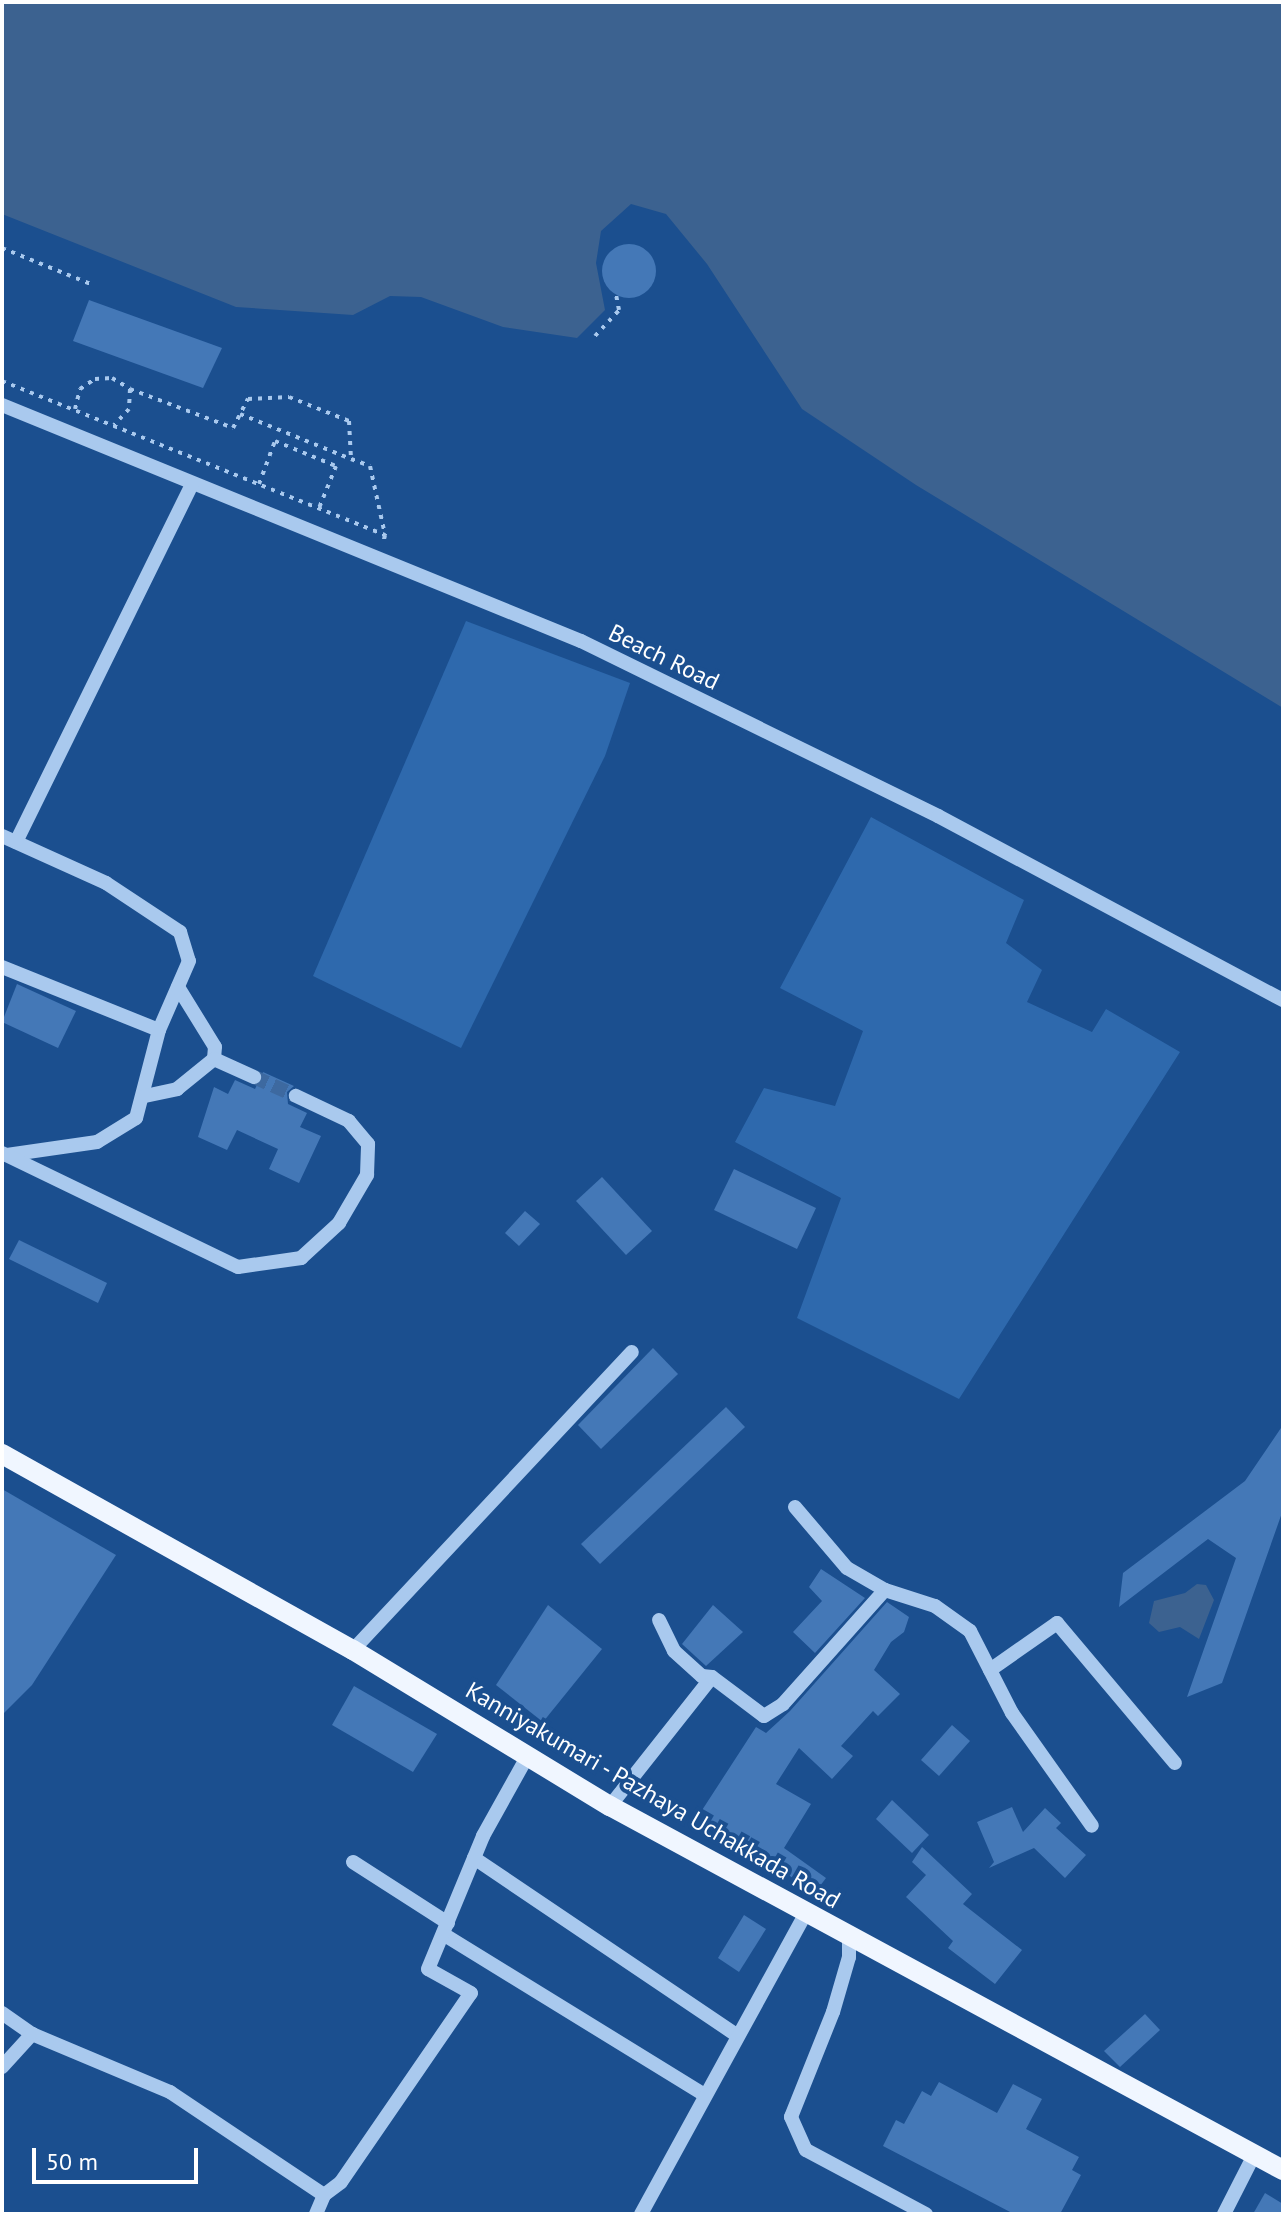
<!DOCTYPE html>
<html>
<head>
<meta charset="utf-8">
<style>
  body { margin:0 }
  #map { position:relative; width:1285px; height:2216px; overflow:hidden; background:#1b4f8f; font-family:"PT Sans",sans-serif }
  div>[style] { position:absolute }
  [style*='--x'] { left:calc(var(--x)*1px); top:calc(var(--y)*1px); width:calc(var(--w)*1px); rotate:calc(var(--a)*1deg) }
  .green>* { inset:0; background:#2e69ad }
  .water>* { inset:0; background:#3c6290 }
  .building>* { inset:0; background:#4478b7 }
  .round { border-radius:50% }
  .minor-tunnel>* { height:14px; margin-top:-7px; transform-origin:0; background:repeating-linear-gradient(90deg,#3d69a0 0 14px,transparent 0 21px) }
  .path>* { height:4px; margin-top:-2px; transform-origin:0; background:repeating-linear-gradient(90deg,#a9c9ee 0 4px,transparent 0 10px) }
  .minor>* { height:14px; margin:-7px; padding:0 7px; transform-origin:7px; border-radius:7px; background:#a9c9ee }
  .major>* { height:20px; margin:-10px; padding:0 10px; transform-origin:10px; border-radius:10px; background:#f0f6ff }
  span { translate:-50% -50%; white-space:nowrap; text-align:center; line-height:1.15; -webkit-text-stroke:8px #1b4f8f; paint-order:stroke }
  .street-label { font-size:24px; color:#fff }
  .frame { position:absolute; inset:0; border:4px solid #fff; pointer-events:none }
  .scale { position:absolute; left:32px; top:2148px; width:166px; height:36px; box-sizing:border-box; border:4px solid #fff; border-top:0; padding-left:10px; font-size:24px; line-height:28px; white-space:nowrap; color:#fff; -webkit-text-stroke:6px #1b4f8f; paint-order:stroke }
</style>
</head>
<body>
<div id="map">
  <div class="green">
    <i style="clip-path:polygon(466px 621px,630px 683px,605px 756px,461px 1048px,313px 976px)"></i>
    <i style="clip-path:polygon(871px 817px,1024px 900px,1006px 943px,1042px 970px,1027px 1002px,1092px 1032px,1106px 1009px,1180px 1052px,959px 1399px,797px 1318px,841px 1198px,735px 1142px,764px 1088px,835px 1106px,863px 1031px,780px 988px)"></i>
  </div>
  <div class="water">
    <i style="clip-path:polygon(2px 2px,1283px 2px,1283px 708px,916px 485px,802px 409px,707px 264px,666px 214px,631px 204px,601px 231px,596px 263px,605px 310px,577px 338px,503px 327px,421px 297px,390px 296px,353px 315px,236px 307px,2px 214px)"></i>
    <i style="clip-path:polygon(1197px 1584px,1206px 1585px,1214px 1600px,1199px 1639px,1180px 1627px,1159px 1632px,1149px 1623px,1154px 1601px,1185px 1593px)"></i>
  </div>
  <div class="building">
    <i class="round" style="left:602px;top:244px;width:54px;height:54px"></i>
    <i style="clip-path:polygon(89px 300px,222px 348px,203px 388px,73px 341px)"></i>
    <i style="clip-path:polygon(17px 984px,76px 1011px,58px 1048px,2px 1022px)"></i>
    <i style="clip-path:polygon(263px 1072px,294px 1086px,287px 1092px,288px 1104px,307px 1113px,300px 1127px,321px 1136px,299px 1183px,269px 1169px,278px 1149px,237px 1130px,227px 1150px,198px 1137px,214px 1087px,228px 1094px,235px 1080px,255px 1089px)"></i>
    <i style="clip-path:polygon(734px 1169px,816px 1208px,797px 1249px,714px 1210px)"></i>
    <i style="clip-path:polygon(602px 1177px,652px 1231px,626px 1255px,576px 1201px)"></i>
    <i style="clip-path:polygon(525px 1211px,540px 1224px,519px 1246px,505px 1233px)"></i>
    <i style="clip-path:polygon(19px 1240px,107px 1283px,98px 1303px,9px 1259px)"></i>
    <i style="clip-path:polygon(653px 1348px,678px 1374px,601px 1449px,578px 1425px)"></i>
    <i style="clip-path:polygon(726px 1407px,745px 1427px,600px 1564px,581px 1544px)"></i>
    <i style="clip-path:polygon(1283px 1425px,1283px 1510px,1222px 1683px,1187px 1697px,1236px 1558px,1208px 1539px,1119px 1607px,1123px 1573px,1245px 1481px)"></i>
    <i style="clip-path:polygon(2px 1489px,116px 1555px,32px 1685px,2px 1715px)"></i>
    <i style="clip-path:polygon(821px 1569px,865px 1598px,815px 1653px,793px 1632px,822px 1601px,809px 1587px)"></i>
    <i style="clip-path:polygon(887px 1602px,909px 1617px,904px 1632px,891px 1642px,874px 1670px,900px 1694px,878px 1716px,873px 1711px,841px 1746px,853px 1756px,832px 1779px,799px 1748px,776px 1784px,811px 1804px,784px 1848px,826px 1878px,814px 1894px,774px 1864px,768px 1873px,732px 1852px,737px 1845px,695px 1821px,756px 1727px,766px 1733px,790px 1711px)"></i>
    <i style="clip-path:polygon(548px 1605px,602px 1649px,543px 1722px,496px 1685px)"></i>
    <i style="clip-path:polygon(713px 1605px,743px 1632px,706px 1666px,682px 1644px)"></i>
    <i style="clip-path:polygon(354px 1686px,437px 1734px,413px 1772px,332px 1725px)"></i>
    <i style="clip-path:polygon(952px 1725px,970px 1741px,939px 1776px,921px 1760px)"></i>
    <i style="clip-path:polygon(892px 1800px,929px 1835px,912px 1853px,876px 1819px)"></i>
    <i style="clip-path:polygon(1012px 1807px,1023px 1832px,1045px 1808px,1061px 1823px,1056px 1828px,1086px 1855px,1065px 1878px,1034px 1848px,989px 1868px,994px 1862px,977px 1822px)"></i>
    <i style="clip-path:polygon(922px 1847px,972px 1894px,963px 1904px,1022px 1950px,995px 1984px,948px 1948px,953px 1941px,906px 1897px,926px 1875px,912px 1862px)"></i>
    <i style="clip-path:polygon(744px 1915px,766px 1929px,739px 1972px,718px 1958px)"></i>
    <i style="clip-path:polygon(1145px 2014px,1160px 2030px,1120px 2067px,1104px 2051px)"></i>
    <i style="clip-path:polygon(939px 2082px,997px 2113px,1013px 2084px,1042px 2099px,1026px 2129px,1079px 2157px,1072px 2170px,1081px 2175px,1060px 2214px,1014px 2214px,883px 2146px,896px 2120px,904px 2124px,922px 2091px,931px 2096px)"></i>
    <i style="clip-path:polygon(1265px 2193px,1283px 2204px,1283px 2214px,1253px 2214px)"></i>
  </div>
  <div class="minor-tunnel">
    <i style="--x:254;--y:1077;--w:46;--a:24.3"></i>
  </div>
  <div class="path">
    <i style="--x:2;--y:248;--w:98;--a:22.1"></i>
    <i style="--x:595;--y:336;--w:35;--a:-47"></i>
    <i style="--x:619;--y:310;--w:15;--a:-101"></i>
    <i style="--x:2;--y:381;--w:413;--a:21.9"></i>
    <i style="--x:385;--y:535;--w:9;--a:103"></i>
    <i style="--x:130;--y:389;--w:110;--a:20.7"></i>
    <i style="--x:233;--y:428;--w:33;--a:-63"></i>
    <i style="--x:248;--y:399;--w:41;--a:-2.8"></i>
    <i style="--x:289;--y:397;--w:65;--a:21.8"></i>
    <i style="--x:349;--y:421;--w:38;--a:87"></i>
    <i style="--x:351;--y:459;--w:20;--a:20"></i>
    <i style="--x:370;--y:466;--w:71;--a:77.7"></i>
    <i style="--x:75;--y:409;--w:21;--a:-76"></i>
    <i style="--x:80;--y:389;--w:18;--a:-34"></i>
    <i style="--x:95;--y:379;--w:17;--a:-3"></i>
    <i style="--x:112;--y:378;--w:21;--a:31"></i>
    <i style="--x:130;--y:389;--w:20;--a:93"></i>
    <i style="--x:129;--y:409;--w:22;--a:133"></i>
    <i style="--x:240;--y:414;--w:120;--a:22.1"></i>
    <i style="--x:259;--y:484;--w:46;--a:-69.6"></i>
    <i style="--x:275;--y:441;--w:66;--a:22.3"></i>
    <i style="--x:336;--y:466;--w:45;--a:112"></i>
  </div>
  <div class="minor">
    <i style="--x:2;--y:405;--w:625;--a:22.18"></i>
    <i style="--x:581;--y:641;--w:398;--a:26.1"></i>
    <i style="--x:938;--y:816;--w:391;--a:28.1"></i>
    <i style="--x:2;--y:836;--w:114;--a:24.3"></i>
    <i style="--x:106;--y:883;--w:89;--a:33.5"></i>
    <i style="--x:180;--y:932;--w:30;--a:73"></i>
    <i style="--x:189;--y:961;--w:75;--a:113.5"></i>
    <i style="--x:159;--y:1030;--w:91;--a:104.6"></i>
    <i style="--x:136;--y:1118;--w:46;--a:148.4"></i>
    <i style="--x:97;--y:1142;--w:91;--a:171.8"></i>
    <i style="--x:16;--y:842;--w:399;--a:-63.8"></i>
    <i style="--x:2;--y:967;--w:169;--a:21.9"></i>
    <i style="--x:178;--y:987;--w:70;--a:58.3"></i>
    <i style="--x:215;--y:1047;--w:12;--a:95"></i>
    <i style="--x:145;--y:1096;--w:33;--a:-12"></i>
    <i style="--x:177;--y:1089;--w:48;--a:-39"></i>
    <i style="--x:214;--y:1059;--w:44;--a:24.2"></i>
    <i style="--x:2;--y:1153;--w:262;--a:25.8"></i>
    <i style="--x:238;--y:1267;--w:64;--a:-8.1"></i>
    <i style="--x:301;--y:1258;--w:52;--a:-42.6"></i>
    <i style="--x:339;--y:1223;--w:56;--a:-59.7"></i>
    <i style="--x:367;--y:1175;--w:31;--a:-88"></i>
    <i style="--x:368;--y:1144;--w:30;--a:-130"></i>
    <i style="--x:349;--y:1121;--w:59;--a:-154.7"></i>
    <i style="--x:795;--y:1507;--w:80;--a:49.6"></i>
    <i style="--x:847;--y:1568;--w:44;--a:30.1"></i>
    <i style="--x:885;--y:1590;--w:52;--a:17.7"></i>
    <i style="--x:935;--y:1606;--w:43;--a:35.5"></i>
    <i style="--x:970;--y:1631;--w:92;--a:62.9"></i>
    <i style="--x:1012;--y:1713;--w:138;--a:54.7"></i>
    <i style="--x:659;--y:1620;--w:34;--a:64"></i>
    <i style="--x:674;--y:1651;--w:38;--a:42"></i>
    <i style="--x:702;--y:1676;--w:10;--a:6"></i>
    <i style="--x:353;--y:1650;--w:408;--a:-46.9"></i>
    <i style="--x:990;--y:1670;--w:82;--a:-35"></i>
    <i style="--x:1057;--y:1623;--w:183;--a:49.9"></i>
    <i style="--x:610;--y:1806;--w:164;--a:-51.7"></i>
    <i style="--x:712;--y:1677;--w:65;--a:36.9"></i>
    <i style="--x:764;--y:1716;--w:22;--a:-32"></i>
    <i style="--x:783;--y:1704;--w:153;--a:-48.2"></i>
    <i style="--x:474;--y:1858;--w:318;--a:34"></i>
    <i style="--x:353;--y:1862;--w:113;--a:32.7"></i>
    <i style="--x:443;--y:1934;--w:308;--a:31.6"></i>
    <i style="--x:849;--y:1936;--w:21;--a:90"></i>
    <i style="--x:849;--y:1957;--w:57;--a:106.2"></i>
    <i style="--x:833;--y:2012;--w:113;--a:111.8"></i>
    <i style="--x:791;--y:2117;--w:36;--a:66"></i>
    <i style="--x:806;--y:2150;--w:136;--a:28.1"></i>
    <i style="--x:2;--y:2013;--w:37;--a:35"></i>
    <i style="--x:2;--y:2067;--w:45;--a:-47.7"></i>
    <i style="--x:32;--y:2034;--w:150;--a:22.8"></i>
    <i style="--x:170;--y:2092;--w:185;--a:33.8"></i>
    <i style="--x:316;--y:2214;--w:21;--a:-67"></i>
    <i style="--x:324;--y:2195;--w:21;--a:-37"></i>
    <i style="--x:341;--y:2182;--w:229;--a:-55.5"></i>
    <i style="--x:471;--y:1993;--w:49;--a:-150.8"></i>
    <i style="--x:428;--y:1969;--w:144;--a:-67.5"></i>
    <i style="--x:483;--y:1836;--w:90;--a:-60.9"></i>
    <i style="--x:641;--y:2214;--w:342;--a:-61.3"></i>
    <i style="--x:1224;--y:2214;--w:66;--a:-63"></i>
  </div>
  <div class="major">
    <i style="--x:2;--y:1454;--w:402;--a:29.2"></i>
    <i style="--x:353;--y:1650;--w:301;--a:31.3"></i>
    <i style="--x:610;--y:1806;--w:765;--a:28.41"></i>
  </div>
  <div class="street-label">
    <span style="left:664px;top:657px;rotate:26deg">Beach Road</span>
    <span style="left:653px;top:1795px;rotate:30deg">Kanniyakumari - Pazhaya Uchakkada Road</span>
  </div>
  <div class="frame"></div>
  <div class="scale">50 m</div>
</div>
</body>
</html>
